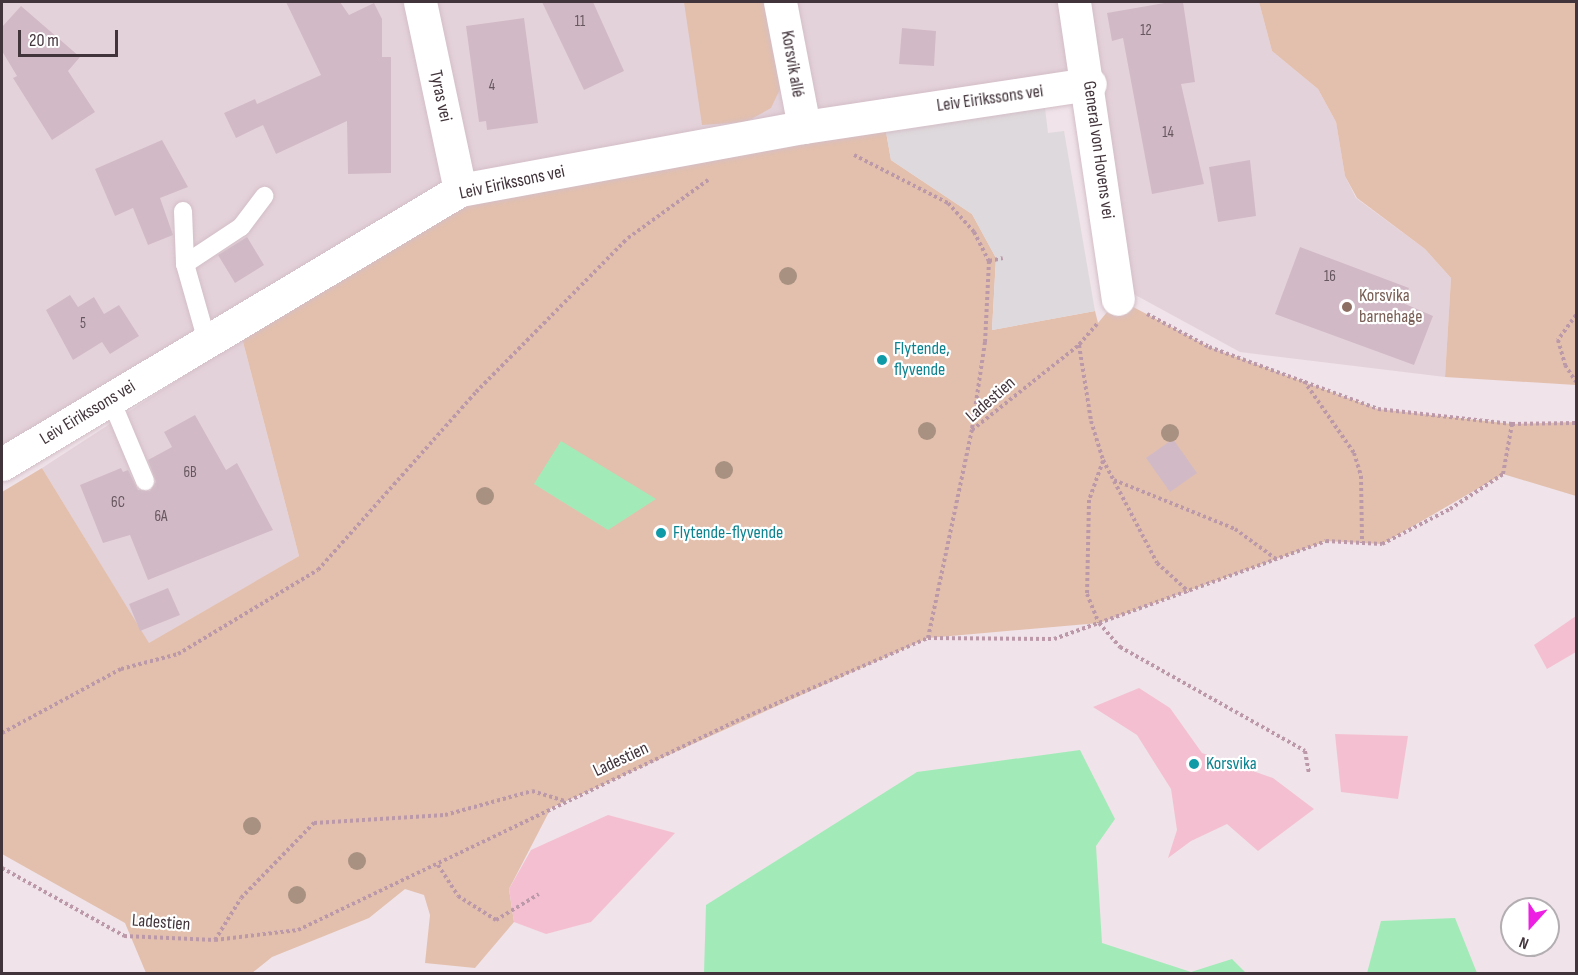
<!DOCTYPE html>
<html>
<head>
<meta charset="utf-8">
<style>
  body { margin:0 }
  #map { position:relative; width:1578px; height:975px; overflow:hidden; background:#f0e3e9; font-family:"Sofia Sans Condensed",sans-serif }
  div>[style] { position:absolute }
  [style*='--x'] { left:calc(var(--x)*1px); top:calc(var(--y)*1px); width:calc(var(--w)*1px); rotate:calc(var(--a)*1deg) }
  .residential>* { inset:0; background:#e4d2da }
  .green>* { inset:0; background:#e3c0ae }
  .sand>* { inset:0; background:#f4c0d1 }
  .parking>* { inset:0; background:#ded9dc }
  .water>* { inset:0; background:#a2ebb8 }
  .building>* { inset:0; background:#d1bac6 }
  .path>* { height:4px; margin-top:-2px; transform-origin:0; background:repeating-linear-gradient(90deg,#bc99a9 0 3px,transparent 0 6px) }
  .roads { filter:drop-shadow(0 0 2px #d3bec7) drop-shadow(0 0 2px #d3bec7) }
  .lane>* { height:18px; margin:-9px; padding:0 9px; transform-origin:9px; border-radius:9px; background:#fff }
  .street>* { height:33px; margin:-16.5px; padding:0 16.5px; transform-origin:16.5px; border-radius:16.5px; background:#fff }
  .trees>* { width:18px; height:18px; margin:-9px; border-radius:50%; background:#a99181 }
  .dots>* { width:16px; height:16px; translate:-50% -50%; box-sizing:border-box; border:3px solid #fff; border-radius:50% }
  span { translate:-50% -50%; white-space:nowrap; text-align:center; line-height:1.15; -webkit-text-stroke:4.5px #fff; paint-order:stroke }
  .number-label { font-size:15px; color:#66565e }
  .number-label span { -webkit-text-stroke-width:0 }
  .street-label { font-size:18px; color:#42343b }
  .education-label { font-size:18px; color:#785e54 }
  .left { translate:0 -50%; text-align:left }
  .culture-label { font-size:18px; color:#0d838f }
  .frame { position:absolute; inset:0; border:3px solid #42343b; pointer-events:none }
  .north { position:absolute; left:1500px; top:897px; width:60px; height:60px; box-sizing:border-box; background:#fff; border:2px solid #b3aeb1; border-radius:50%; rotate:201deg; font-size:16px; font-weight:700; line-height:24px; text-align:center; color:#42343b }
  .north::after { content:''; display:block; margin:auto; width:21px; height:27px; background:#ec1fe3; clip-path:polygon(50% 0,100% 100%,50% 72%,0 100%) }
  .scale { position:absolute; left:18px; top:30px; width:100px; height:27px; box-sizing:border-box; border:3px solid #42343b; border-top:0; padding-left:8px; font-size:18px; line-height:21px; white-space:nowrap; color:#42343b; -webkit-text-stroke:4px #fff; paint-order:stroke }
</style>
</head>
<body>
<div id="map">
  <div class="residential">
    <i style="clip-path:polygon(2px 2px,1259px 2px,1272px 51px,1318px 89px,1336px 122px,1345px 176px,1356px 198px,1425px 249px,1451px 278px,1445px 377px,1240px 352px,1128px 291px,1075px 69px,467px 182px,2px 463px)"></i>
    <i style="clip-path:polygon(242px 338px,299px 556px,149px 644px,42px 468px)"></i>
  </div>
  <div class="green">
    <i style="clip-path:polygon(684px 2px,770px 2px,782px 85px,771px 108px,746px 122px,702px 125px)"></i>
    <i style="clip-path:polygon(1259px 2px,1576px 2px,1576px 385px,1445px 377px,1451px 278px,1425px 249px,1357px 198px,1345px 176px,1336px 122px,1318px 89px,1272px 51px)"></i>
    <i style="clip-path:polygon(883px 115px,891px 160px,972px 214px,996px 258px,992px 330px,1095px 311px,1098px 323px,1118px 299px,1209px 347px,1378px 409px,1512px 424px,1576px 422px,1576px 496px,1503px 474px,1382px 544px,1326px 541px,1099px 623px,928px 638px,551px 808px,509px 889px,514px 922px,475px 968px,425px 963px,430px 915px,424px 895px,405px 889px,369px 918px,272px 957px,252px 973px,146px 973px,125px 923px,2px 854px,2px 492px,42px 468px,149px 643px,299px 556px,242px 338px,467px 198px)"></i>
  </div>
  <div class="sand">
    <i style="clip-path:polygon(1576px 616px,1576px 652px,1547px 669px,1534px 645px)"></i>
    <i style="clip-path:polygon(1139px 688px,1170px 708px,1202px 753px,1273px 778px,1314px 809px,1258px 851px,1227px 824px,1191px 841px,1168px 858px,1177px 830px,1171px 789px,1137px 735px,1093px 707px)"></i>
    <i style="clip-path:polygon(1335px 734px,1408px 736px,1398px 799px,1341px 792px)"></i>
    <i style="clip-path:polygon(608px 815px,675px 833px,591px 922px,546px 934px,514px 922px,509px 889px,531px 850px)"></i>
  </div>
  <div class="parking">
    <i style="clip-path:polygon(1043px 91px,1048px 133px,1064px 131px,1095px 311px,992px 330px,996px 258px,972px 214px,891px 160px,883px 115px)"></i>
  </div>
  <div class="water">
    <i style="clip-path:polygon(561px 441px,656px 499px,608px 530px,534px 484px)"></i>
    <i style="clip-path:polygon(1080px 750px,1115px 819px,1096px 846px,1102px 943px,1191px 972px,1232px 959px,1246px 973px,704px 973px,706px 905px,917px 772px)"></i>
    <i style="clip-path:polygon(1455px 918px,1477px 973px,1367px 973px,1381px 921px)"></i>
  </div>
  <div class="building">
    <i style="clip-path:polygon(286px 2px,340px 2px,349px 15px,374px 3px,382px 19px,382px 57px,391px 57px,391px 173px,348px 174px,347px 121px,276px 154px,263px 125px,236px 138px,224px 113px,255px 99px,257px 104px,321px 75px)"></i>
    <i style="clip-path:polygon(542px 2px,593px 2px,624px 71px,584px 90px)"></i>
    <i style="clip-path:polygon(1170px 2px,1183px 2px,1195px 82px,1181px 84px,1204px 184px,1152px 194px,1123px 38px,1112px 41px,1107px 13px)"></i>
    <i style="clip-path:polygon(21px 6px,80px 57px,68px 71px,95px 112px,52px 140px,13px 78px,17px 76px,2px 51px,2px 27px)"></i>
    <i style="clip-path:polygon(524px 18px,538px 123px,487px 130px,486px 121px,479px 122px,466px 26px)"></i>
    <i style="clip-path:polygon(902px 28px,936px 31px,934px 66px,899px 64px)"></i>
    <i style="clip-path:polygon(162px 140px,188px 187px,160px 198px,173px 235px,148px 245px,133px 208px,115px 216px,95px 169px)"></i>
    <i style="clip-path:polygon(1250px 160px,1256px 216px,1218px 222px,1209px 167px)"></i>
    <i style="clip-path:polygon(247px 237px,264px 265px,235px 283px,218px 255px)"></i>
    <i style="clip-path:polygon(1300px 247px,1409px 288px,1403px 303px,1433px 316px,1414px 365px,1275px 314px)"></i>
    <i style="clip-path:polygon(70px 295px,78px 307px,94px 297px,104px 314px,119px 305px,139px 336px,110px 354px,102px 342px,73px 360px,46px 310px)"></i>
    <i style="clip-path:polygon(195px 415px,226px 470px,237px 463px,273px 530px,148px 580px,130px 535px,103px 543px,80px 485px,121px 468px,123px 472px,128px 470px,138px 490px,150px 491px,156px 482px,148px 460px,172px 447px,164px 432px)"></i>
    <i style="clip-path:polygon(1173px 439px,1197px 473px,1170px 492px,1146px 458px)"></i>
    <i style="clip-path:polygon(168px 588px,180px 615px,140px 631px,129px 604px)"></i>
  </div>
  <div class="path">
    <i style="--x:854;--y:155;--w:106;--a:27.1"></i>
    <i style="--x:948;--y:203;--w:39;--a:48"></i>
    <i style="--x:974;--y:232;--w:33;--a:63"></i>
    <i style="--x:989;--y:261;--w:81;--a:92.8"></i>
    <i style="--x:985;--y:342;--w:88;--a:98.5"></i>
    <i style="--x:989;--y:261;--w:14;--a:-12"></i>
    <i style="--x:1147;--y:314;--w:70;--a:28"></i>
    <i style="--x:1209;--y:347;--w:180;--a:20.1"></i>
    <i style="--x:1378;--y:409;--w:135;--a:6.4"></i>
    <i style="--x:1512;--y:424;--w:64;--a:-0.9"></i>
    <i style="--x:1576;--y:315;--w:31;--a:126"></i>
    <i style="--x:1558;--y:340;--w:26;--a:74"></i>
    <i style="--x:1565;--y:365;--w:20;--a:57"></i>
    <i style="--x:1097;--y:324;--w:28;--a:131"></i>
    <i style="--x:1079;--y:345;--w:77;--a:81"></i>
    <i style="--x:1091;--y:421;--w:41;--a:72.9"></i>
    <i style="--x:1103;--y:460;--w:116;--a:62.3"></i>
    <i style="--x:1157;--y:563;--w:43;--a:42.2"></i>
    <i style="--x:1304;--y:381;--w:88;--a:55.2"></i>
    <i style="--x:1354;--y:453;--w:24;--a:73"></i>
    <i style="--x:1361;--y:476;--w:67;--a:89.1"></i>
    <i style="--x:1103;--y:461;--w:41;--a:109.7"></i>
    <i style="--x:1089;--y:500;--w:94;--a:91.2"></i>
    <i style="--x:1087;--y:594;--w:31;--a:68"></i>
    <i style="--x:1099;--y:623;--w:32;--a:49"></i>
    <i style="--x:1120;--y:647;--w:212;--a:29.3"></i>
    <i style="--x:1305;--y:751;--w:23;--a:80"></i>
    <i style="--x:1114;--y:480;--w:131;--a:22"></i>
    <i style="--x:1235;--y:529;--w:51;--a:36.2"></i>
    <i style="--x:928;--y:638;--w:126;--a:0.5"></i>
    <i style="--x:1054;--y:639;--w:289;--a:-19.8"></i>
    <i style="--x:1326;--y:541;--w:56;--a:3.1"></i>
    <i style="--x:1382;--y:544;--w:76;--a:-27.2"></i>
    <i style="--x:1450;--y:509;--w:64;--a:-33.4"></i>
    <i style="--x:1503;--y:474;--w:51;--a:-79.8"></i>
    <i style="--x:2;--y:733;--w:135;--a:-28.3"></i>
    <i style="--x:121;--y:669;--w:59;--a:-14.7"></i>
    <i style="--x:178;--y:654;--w:163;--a:-31"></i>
    <i style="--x:318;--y:570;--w:238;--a:-48.4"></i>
    <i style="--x:476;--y:392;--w:216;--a:-45.4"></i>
    <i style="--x:628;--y:238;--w:99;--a:-35.9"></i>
    <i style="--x:438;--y:865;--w:37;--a:57"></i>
    <i style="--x:458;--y:896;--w:45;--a:32.3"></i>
    <i style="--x:496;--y:920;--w:50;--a:-31.2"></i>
    <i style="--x:2;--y:868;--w:140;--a:29.1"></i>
    <i style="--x:124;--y:936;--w:91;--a:2.5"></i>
    <i style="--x:215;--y:940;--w:84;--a:-6.9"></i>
    <i style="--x:298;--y:930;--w:485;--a:-25.5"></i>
    <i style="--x:736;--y:721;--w:209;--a:-23.4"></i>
    <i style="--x:928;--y:638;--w:213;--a:-78.1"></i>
    <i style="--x:972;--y:430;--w:137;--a:-38.5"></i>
    <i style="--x:215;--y:940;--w:49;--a:-58.2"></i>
    <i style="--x:241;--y:898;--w:105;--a:-45.8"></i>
    <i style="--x:314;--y:823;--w:131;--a:-3.5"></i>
    <i style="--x:445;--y:815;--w:90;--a:-15.4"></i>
    <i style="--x:532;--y:791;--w:34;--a:17"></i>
  </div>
  <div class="roads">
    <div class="lane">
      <i style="--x:183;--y:211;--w:53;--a:87.8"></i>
      <i style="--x:185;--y:264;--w:80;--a:74.1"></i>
      <i style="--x:185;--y:264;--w:67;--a:-33.5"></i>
      <i style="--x:241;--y:227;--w:39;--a:-53"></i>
      <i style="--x:111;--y:400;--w:88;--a:67.2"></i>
    </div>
    <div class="street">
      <i style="--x:420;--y:2;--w:192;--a:78"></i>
      <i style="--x:780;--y:2;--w:127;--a:79.1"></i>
      <i style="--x:1074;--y:2;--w:300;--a:81.6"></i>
      <i style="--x:2;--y:464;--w:534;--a:-30.89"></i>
      <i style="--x:460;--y:190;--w:350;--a:-10.4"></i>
      <i style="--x:804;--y:127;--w:289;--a:-8.6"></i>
    </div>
  </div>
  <div class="trees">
    <i style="left:788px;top:276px"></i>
    <i style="left:927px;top:431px"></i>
    <i style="left:1170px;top:433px"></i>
    <i style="left:724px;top:470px"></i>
    <i style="left:485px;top:496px"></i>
    <i style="left:252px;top:826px"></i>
    <i style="left:357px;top:861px"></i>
    <i style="left:297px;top:895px"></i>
  </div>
  <div class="dots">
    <i style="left:1347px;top:307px;background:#8d6e63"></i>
    <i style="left:882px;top:360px;background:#0f9aa8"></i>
    <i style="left:661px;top:533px;background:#0f9aa8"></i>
    <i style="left:1194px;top:764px;background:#0f9aa8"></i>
  </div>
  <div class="number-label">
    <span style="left:580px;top:22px">11</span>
    <span style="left:1146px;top:31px">12</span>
    <span style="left:492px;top:86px">4</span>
    <span style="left:1168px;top:133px">14</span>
    <span style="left:1330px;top:277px">16</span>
    <span style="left:83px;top:324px">5</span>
    <span style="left:190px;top:473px">6B</span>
    <span style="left:118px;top:503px">6C</span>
    <span style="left:161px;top:517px">6A</span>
  </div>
  <div class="street-label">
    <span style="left:792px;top:64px;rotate:80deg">Korsvik allé</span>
    <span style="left:440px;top:96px;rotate:78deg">Tyras vei</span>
    <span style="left:990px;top:99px;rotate:-8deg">Leiv Eirikssons vei</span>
    <span style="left:1098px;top:150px;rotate:82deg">General von Hovens vei</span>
    <span style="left:512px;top:183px;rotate:-12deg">Leiv Eirikssons vei</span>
    <span style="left:991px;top:400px;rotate:-41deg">Ladestien</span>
    <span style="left:88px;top:413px;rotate:-31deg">Leiv Eirikssons vei</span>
    <span style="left:621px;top:760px;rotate:-25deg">Ladestien</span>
    <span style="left:161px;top:923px;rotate:4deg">Ladestien</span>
  </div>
  <div class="education-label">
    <span class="left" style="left:1359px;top:307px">Korsvika<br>barnehage</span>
  </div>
  <div class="culture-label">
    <span class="left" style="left:894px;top:360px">Flytende,<br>flyvende</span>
    <span class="left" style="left:673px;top:533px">Flytende-flyvende</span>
    <span class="left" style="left:1206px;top:764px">Korsvika</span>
  </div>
  <div class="frame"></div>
  <div class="north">N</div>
  <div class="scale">20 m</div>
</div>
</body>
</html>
